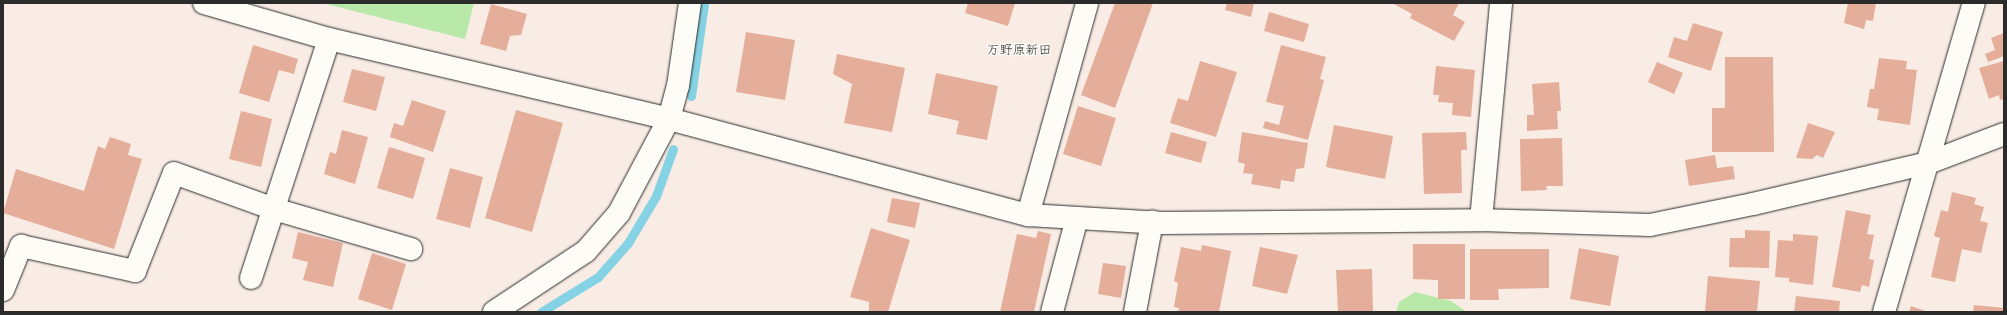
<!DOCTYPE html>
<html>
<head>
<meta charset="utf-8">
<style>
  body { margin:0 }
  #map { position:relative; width:2007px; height:315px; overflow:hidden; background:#f8ece4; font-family:"Shantell Sans","Klee One",sans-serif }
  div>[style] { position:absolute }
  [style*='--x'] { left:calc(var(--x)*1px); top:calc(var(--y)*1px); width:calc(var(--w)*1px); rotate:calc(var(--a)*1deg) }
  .green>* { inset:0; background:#b9e9a8 }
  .stream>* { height:9px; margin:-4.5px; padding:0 4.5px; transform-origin:4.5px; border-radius:4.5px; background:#86d2e5 }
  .building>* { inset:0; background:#e4ae9a }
  .roads { filter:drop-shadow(0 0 1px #2b2b2b) drop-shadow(0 0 1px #2b2b2b) }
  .minor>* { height:22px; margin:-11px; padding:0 11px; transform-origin:11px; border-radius:11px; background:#fdfcf7 }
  span { translate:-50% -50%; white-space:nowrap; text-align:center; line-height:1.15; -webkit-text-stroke:3px #fdfcf7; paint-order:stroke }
  .quarter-label { font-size:13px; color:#2b2b2b }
  .frame { position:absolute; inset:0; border:4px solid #2b2b2b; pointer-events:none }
</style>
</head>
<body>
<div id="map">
  <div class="green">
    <i style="clip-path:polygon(322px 3px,474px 3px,465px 39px)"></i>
    <i style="clip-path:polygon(1415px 292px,1451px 301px,1467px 312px,1396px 312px,1399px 302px)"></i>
  </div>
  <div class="stream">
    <i style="--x:691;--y:96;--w:94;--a:-82"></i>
    <i style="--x:541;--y:312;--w:67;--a:-31.6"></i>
    <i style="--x:598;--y:277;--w:45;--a:-48.6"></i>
    <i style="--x:628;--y:243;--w:55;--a:-59.2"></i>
    <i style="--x:656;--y:196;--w:50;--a:-70.1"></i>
  </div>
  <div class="building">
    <i style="clip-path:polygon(968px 3px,1015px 3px,1008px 26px,965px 13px)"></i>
    <i style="clip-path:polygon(1115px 3px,1153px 3px,1115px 108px,1081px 95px)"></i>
    <i style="clip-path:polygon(1227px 3px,1254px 3px,1251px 17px,1225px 10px)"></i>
    <i style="clip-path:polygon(1459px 3px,1453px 15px,1465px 22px,1454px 41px,1410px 18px,1412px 14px,1394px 4px)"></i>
    <i style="clip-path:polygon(1848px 3px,1876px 3px,1873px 21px,1866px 20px,1864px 29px,1844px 23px)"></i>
    <i style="clip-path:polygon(491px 4px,527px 14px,521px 35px,510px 36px,506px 51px,480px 44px)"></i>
    <i style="clip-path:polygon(1269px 12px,1309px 24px,1304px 42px,1264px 31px)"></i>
    <i style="clip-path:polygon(1693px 23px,1723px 32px,1711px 71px,1668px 57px,1674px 37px,1687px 41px)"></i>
    <i style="clip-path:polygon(746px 32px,795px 40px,785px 100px,736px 92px)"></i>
    <i style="clip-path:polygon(2004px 33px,2004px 56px,1988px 62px,1985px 54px,1995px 50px,1991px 38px)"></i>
    <i style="clip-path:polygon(253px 45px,298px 59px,294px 74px,279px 70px,269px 102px,239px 93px)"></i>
    <i style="clip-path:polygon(1281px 45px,1326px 57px,1320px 79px,1324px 80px,1308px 140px,1263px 128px,1265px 121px,1279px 125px,1284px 106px,1266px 102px)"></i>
    <i style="clip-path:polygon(837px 54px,905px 68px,892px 132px,844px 123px,852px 84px,833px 74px)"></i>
    <i style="clip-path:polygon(1725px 57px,1773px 57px,1774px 152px,1712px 152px,1712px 108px,1725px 108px)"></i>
    <i style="clip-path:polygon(1879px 58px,1907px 61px,1906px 69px,1917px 70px,1910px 125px,1877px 120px,1879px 109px,1867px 107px,1870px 89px,1874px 89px)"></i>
    <i style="clip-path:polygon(1200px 61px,1237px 72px,1216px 137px,1170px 123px,1178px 98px,1188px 101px)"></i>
    <i style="clip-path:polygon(2004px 61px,2004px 99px,2000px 100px,1999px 95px,1989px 99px,1979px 68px)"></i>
    <i style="clip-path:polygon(1657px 62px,1683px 73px,1674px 94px,1648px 82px)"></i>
    <i style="clip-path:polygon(1436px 66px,1475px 70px,1471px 117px,1452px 115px,1453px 103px,1438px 102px,1439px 95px,1433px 95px)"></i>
    <i style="clip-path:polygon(352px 69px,385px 77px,376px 111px,343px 102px)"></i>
    <i style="clip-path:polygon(936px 73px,998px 86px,987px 140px,956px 134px,959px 121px,928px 114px)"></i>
    <i style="clip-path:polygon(1559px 82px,1561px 111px,1557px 111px,1558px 129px,1527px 131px,1527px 115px,1534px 115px,1532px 84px)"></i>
    <i style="clip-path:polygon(412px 100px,446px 111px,433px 152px,390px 137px,394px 123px,403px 126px)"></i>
    <i style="clip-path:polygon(1078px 106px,1116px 118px,1101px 166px,1063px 154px)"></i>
    <i style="clip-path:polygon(516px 110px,563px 123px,532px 232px,485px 218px)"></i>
    <i style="clip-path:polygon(241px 111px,272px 119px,261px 167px,229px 159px)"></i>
    <i style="clip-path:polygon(1808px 123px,1835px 132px,1823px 158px,1817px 155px,1812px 159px,1796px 158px)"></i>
    <i style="clip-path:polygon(1334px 125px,1393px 136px,1385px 179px,1326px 167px)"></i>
    <i style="clip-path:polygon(342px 130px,368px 137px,355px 184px,324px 174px,330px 152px,336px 154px)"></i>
    <i style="clip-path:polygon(1171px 132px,1207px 142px,1201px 163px,1165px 153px)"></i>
    <i style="clip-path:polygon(1242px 132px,1308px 143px,1304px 168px,1296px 169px,1294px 182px,1281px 180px,1280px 189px,1251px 184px,1253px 174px,1243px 173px,1245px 164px,1238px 162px)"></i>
    <i style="clip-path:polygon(1466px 132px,1467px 150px,1461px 150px,1462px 193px,1424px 194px,1422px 133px)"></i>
    <i style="clip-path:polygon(110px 137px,131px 144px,128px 155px,142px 159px,114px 249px,3px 213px,16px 169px,84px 191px,98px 146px,105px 149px)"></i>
    <i style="clip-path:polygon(1562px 138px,1563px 186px,1546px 186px,1547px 190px,1521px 191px,1520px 139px)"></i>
    <i style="clip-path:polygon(389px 147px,425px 158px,413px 199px,377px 188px)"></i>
    <i style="clip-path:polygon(1715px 155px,1717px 168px,1733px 166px,1735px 179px,1689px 186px,1685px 160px)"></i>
    <i style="clip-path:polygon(450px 168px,483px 177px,470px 228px,436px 219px)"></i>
    <i style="clip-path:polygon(1952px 192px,1976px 198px,1974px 204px,1984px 207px,1980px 221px,1988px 223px,1981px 253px,1962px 249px,1955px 282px,1931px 277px,1940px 238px,1934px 236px,1941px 210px,1948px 212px)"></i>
    <i style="clip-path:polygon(892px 198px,920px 203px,915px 228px,887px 222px)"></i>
    <i style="clip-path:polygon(1846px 210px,1871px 215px,1867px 234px,1874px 235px,1869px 259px,1874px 260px,1869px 287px,1862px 285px,1860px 292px,1832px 287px)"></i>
    <i style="clip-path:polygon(871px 228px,910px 240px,888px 312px,869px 311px,869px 302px,850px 297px)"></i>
    <i style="clip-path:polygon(1745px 230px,1770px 231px,1769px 268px,1729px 267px,1730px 238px,1745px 238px)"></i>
    <i style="clip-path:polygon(1038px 231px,1051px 234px,1034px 312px,1000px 312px,1017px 234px,1036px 238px)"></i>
    <i style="clip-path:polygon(298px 232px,343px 243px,333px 287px,303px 280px,308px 262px,292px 258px)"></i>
    <i style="clip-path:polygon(1793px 234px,1818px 236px,1813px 285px,1789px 282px,1789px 278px,1775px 277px,1778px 240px,1793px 241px)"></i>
    <i style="clip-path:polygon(1413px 244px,1465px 244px,1465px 299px,1438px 299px,1438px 280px,1413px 279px)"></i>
    <i style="clip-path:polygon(1202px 245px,1231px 251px,1219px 312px,1178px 312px,1179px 308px,1174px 307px,1178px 283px,1174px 281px,1181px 247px,1201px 251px)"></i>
    <i style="clip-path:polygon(1260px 247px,1298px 255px,1287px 294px,1252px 286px)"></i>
    <i style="clip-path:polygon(1579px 248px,1619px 256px,1610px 306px,1570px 299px)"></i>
    <i style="clip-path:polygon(1470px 249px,1549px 249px,1549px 288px,1498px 289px,1499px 300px,1470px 300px)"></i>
    <i style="clip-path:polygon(372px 253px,406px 264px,392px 310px,358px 299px)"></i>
    <i style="clip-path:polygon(1103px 263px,1126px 266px,1121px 298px,1098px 294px)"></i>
    <i style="clip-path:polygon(1372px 269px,1373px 312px,1338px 312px,1336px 270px)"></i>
    <i style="clip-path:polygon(1708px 276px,1760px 281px,1757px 312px,1705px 312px)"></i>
    <i style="clip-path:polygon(1796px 296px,1840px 301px,1839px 312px,1794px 312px)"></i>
    <i style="clip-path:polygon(1974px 305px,2004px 308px,2004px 312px,1973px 312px)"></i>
    <i style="clip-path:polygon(1911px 306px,1928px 312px,1909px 312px)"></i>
  </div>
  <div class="roads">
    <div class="minor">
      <i style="--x:204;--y:3;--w:130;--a:16.1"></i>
      <i style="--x:329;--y:39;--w:349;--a:13.2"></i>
      <i style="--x:669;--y:119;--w:372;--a:15"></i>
      <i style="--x:1028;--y:215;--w:134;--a:3.4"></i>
      <i style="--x:1162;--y:223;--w:319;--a:-0.5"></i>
      <i style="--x:1481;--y:220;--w:169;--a:1.7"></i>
      <i style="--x:1650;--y:225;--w:105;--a:-11.5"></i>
      <i style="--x:1753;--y:204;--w:180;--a:-13.2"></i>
      <i style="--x:1928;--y:163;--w:81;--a:-20.9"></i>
      <i style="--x:1028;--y:215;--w:220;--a:-74.4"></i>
      <i style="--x:1481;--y:220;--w:218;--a:-84.7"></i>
      <i style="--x:251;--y:278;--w:251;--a:-71.9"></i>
      <i style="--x:3;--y:290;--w:48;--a:-67.8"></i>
      <i style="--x:21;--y:246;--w:117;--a:12.4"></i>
      <i style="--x:135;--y:271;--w:105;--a:-68.3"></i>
      <i style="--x:174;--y:173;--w:106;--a:19.8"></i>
      <i style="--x:274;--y:209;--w:143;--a:16.3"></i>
      <i style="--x:494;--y:312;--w:110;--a:-33.5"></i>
      <i style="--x:586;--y:251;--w:50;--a:-49"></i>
      <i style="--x:619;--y:213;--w:106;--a:-62"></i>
      <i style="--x:669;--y:119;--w:34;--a:-75"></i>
      <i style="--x:678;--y:86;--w:84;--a:-81.8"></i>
      <i style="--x:1052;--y:312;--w:97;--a:-75.1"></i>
      <i style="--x:1135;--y:312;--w:92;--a:-79.3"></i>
      <i style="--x:1884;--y:312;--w:322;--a:-73.8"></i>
    </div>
  </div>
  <div class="quarter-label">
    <span style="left:1019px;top:50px">万野原新田</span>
  </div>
  <div class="frame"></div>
</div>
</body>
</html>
